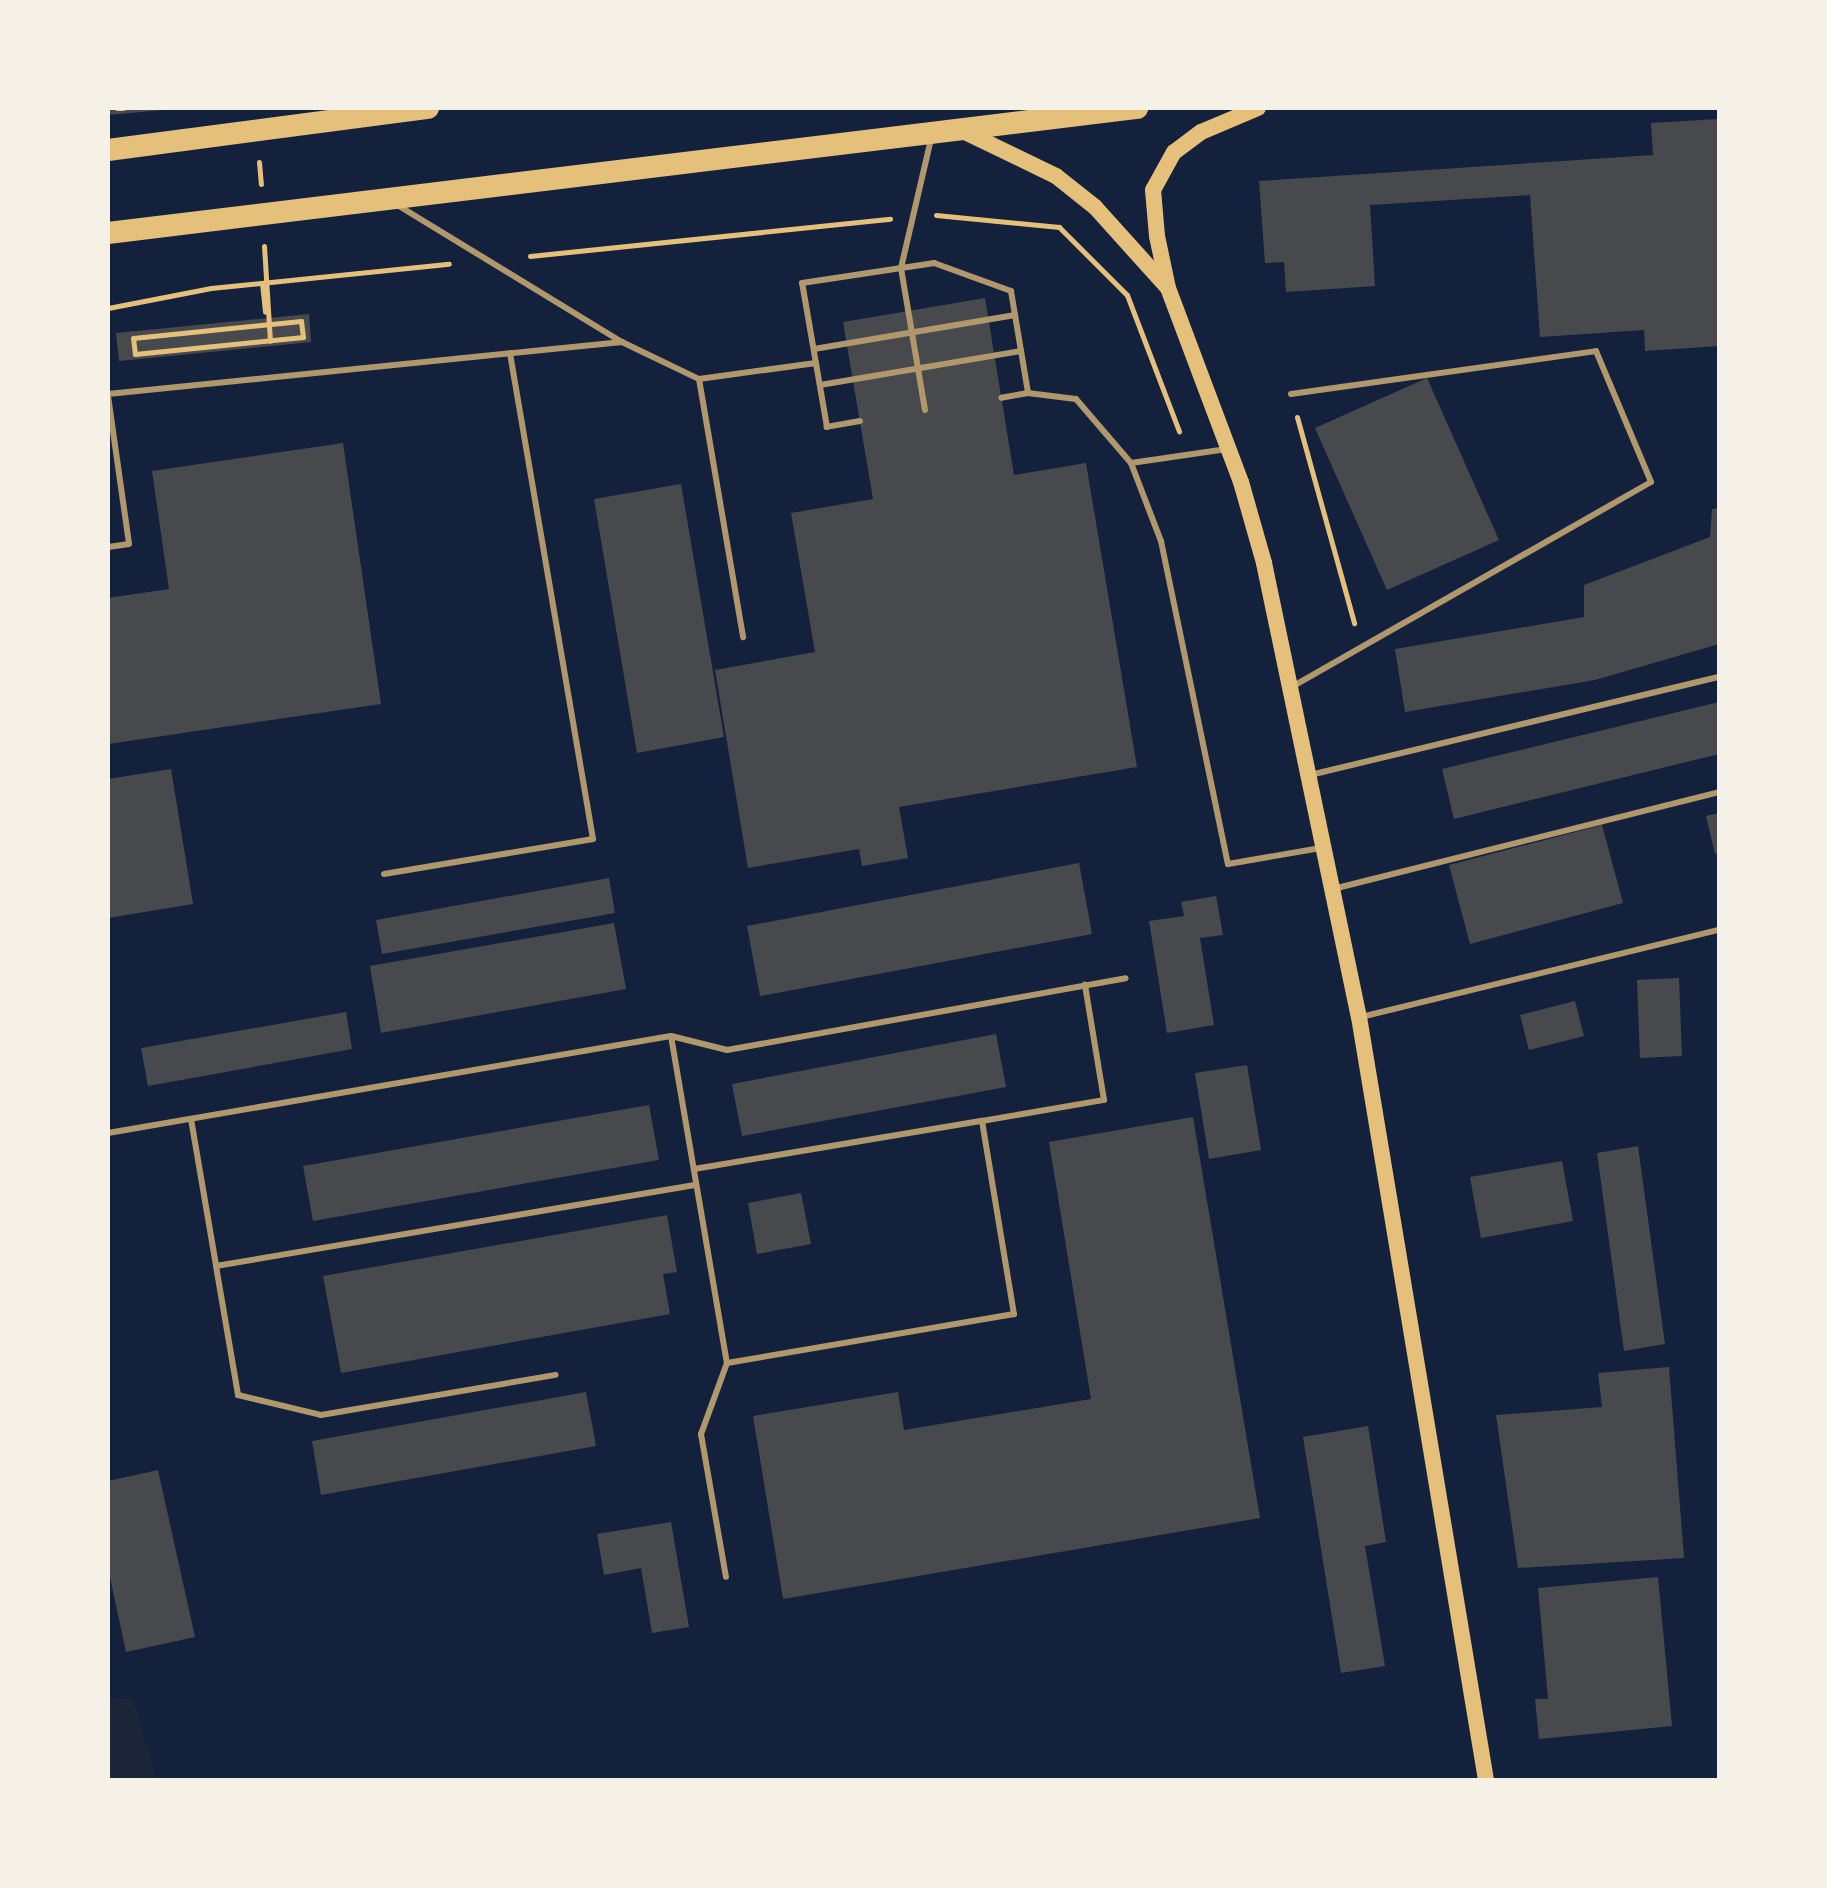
<!DOCTYPE html>
<html>
<head>
<meta charset="utf-8">
<style>
  body { margin:0 }
  #map { position:relative; width:1827px; height:1888px; overflow:hidden; background:#14213d; font-family:Mulish,sans-serif }
  div>[style] { position:absolute }
  [style*='--x'] { left:calc(var(--x)*1px); top:calc(var(--y)*1px); width:calc(var(--w)*1px); rotate:calc(var(--a)*1deg) }
  .green>* { inset:0; background:#1d2539 }
  .building>* { inset:0; background:#48494c }
  .path>* { height:5px; margin:-2.5px; padding:0 2.5px; transform-origin:2.5px; border-radius:2.5px; background:#e5c07b }
  .service>* { height:6px; margin:-3px; padding:0 3px; transform-origin:3px; border-radius:3px; background:#b1986c }
  .secondary>* { height:16px; margin:-8px; padding:0 8px; transform-origin:8px; border-radius:8px; background:#e5c07b }
  .trunk>* { height:22px; margin:-11px; padding:0 11px; transform-origin:11px; border-radius:11px; background:#e5c07b }
  span { translate:-50% -50%; white-space:nowrap; text-align:center; line-height:1.15; -webkit-text-stroke:6px #f6f1e7; paint-order:stroke }
  .frame { position:absolute; inset:0; border:110px solid #f6f1e7; pointer-events:none }
</style>
</head>
<body>
<div id="map">
  <div class="green">
    <i style="clip-path:polygon(133px 1698px,156px 1780px,108px 1780px,108px 1700px)"></i>
  </div>
  <div class="building">
    <i style="clip-path:polygon(108px 108px,163px 108px,163px 110px,108px 115px)"></i>
    <i style="clip-path:polygon(1719px 119px,1719px 346px,1645px 351px,1644px 330px,1540px 337px,1530px 195px,1370px 205px,1375px 286px,1286px 292px,1284px 262px,1265px 263px,1259px 181px,1653px 155px,1651px 123px)"></i>
    <i style="clip-path:polygon(985px 298px,1014px 475px,1086px 463px,1137px 767px,899px 807px,908px 858px,862px 866px,859px 849px,748px 868px,715px 670px,815px 652px,791px 513px,873px 499px,843px 322px)"></i>
    <i style="clip-path:polygon(309px 314px,311px 342px,119px 361px,116px 333px)"></i>
    <i style="clip-path:polygon(1427px 378px,1499px 540px,1387px 590px,1315px 428px)"></i>
    <i style="clip-path:polygon(343px 443px,381px 704px,108px 744px,108px 598px,169px 589px,152px 471px)"></i>
    <i style="clip-path:polygon(681px 484px,724px 737px,637px 753px,594px 499px)"></i>
    <i style="clip-path:polygon(1719px 508px,1719px 644px,1595px 680px,1405px 712px,1395px 649px,1584px 617px,1584px 585px,1710px 537px,1712px 509px)"></i>
    <i style="clip-path:polygon(1719px 702px,1719px 754px,1454px 819px,1442px 769px)"></i>
    <i style="clip-path:polygon(171px 769px,193px 904px,108px 918px,108px 779px)"></i>
    <i style="clip-path:polygon(1719px 813px,1719px 853px,1715px 854px,1706px 816px)"></i>
    <i style="clip-path:polygon(1602px 825px,1623px 903px,1470px 944px,1449px 865px)"></i>
    <i style="clip-path:polygon(1079px 863px,1092px 934px,760px 996px,747px 926px)"></i>
    <i style="clip-path:polygon(609px 878px,615px 913px,382px 954px,376px 920px)"></i>
    <i style="clip-path:polygon(1216px 896px,1223px 935px,1200px 938px,1214px 1025px,1167px 1033px,1149px 921px,1184px 916px,1181px 902px)"></i>
    <i style="clip-path:polygon(614px 923px,626px 989px,381px 1033px,370px 966px)"></i>
    <i style="clip-path:polygon(1679px 978px,1682px 1056px,1640px 1058px,1637px 980px)"></i>
    <i style="clip-path:polygon(1575px 1001px,1584px 1036px,1529px 1050px,1520px 1015px)"></i>
    <i style="clip-path:polygon(346px 1012px,352px 1049px,148px 1086px,141px 1048px)"></i>
    <i style="clip-path:polygon(996px 1034px,1006px 1087px,742px 1136px,732px 1084px)"></i>
    <i style="clip-path:polygon(1247px 1065px,1261px 1150px,1209px 1159px,1195px 1073px)"></i>
    <i style="clip-path:polygon(649px 1105px,659px 1160px,313px 1221px,303px 1166px)"></i>
    <i style="clip-path:polygon(1193px 1117px,1260px 1518px,783px 1599px,753px 1416px,898px 1392px,904px 1430px,1091px 1399px,1049px 1142px)"></i>
    <i style="clip-path:polygon(1638px 1146px,1665px 1344px,1624px 1351px,1597px 1153px)"></i>
    <i style="clip-path:polygon(1562px 1161px,1573px 1221px,1481px 1238px,1470px 1177px)"></i>
    <i style="clip-path:polygon(801px 1193px,811px 1244px,757px 1254px,748px 1203px)"></i>
    <i style="clip-path:polygon(667px 1215px,677px 1272px,663px 1274px,670px 1314px,341px 1373px,323px 1276px)"></i>
    <i style="clip-path:polygon(1669px 1367px,1684px 1558px,1518px 1568px,1496px 1415px,1602px 1407px,1598px 1373px)"></i>
    <i style="clip-path:polygon(586px 1392px,596px 1446px,321px 1495px,312px 1441px)"></i>
    <i style="clip-path:polygon(1368px 1426px,1386px 1542px,1365px 1546px,1385px 1666px,1341px 1673px,1303px 1437px)"></i>
    <i style="clip-path:polygon(158px 1470px,195px 1637px,126px 1652px,108px 1568px,108px 1481px)"></i>
    <i style="clip-path:polygon(671px 1522px,689px 1627px,652px 1633px,641px 1568px,604px 1575px,597px 1534px)"></i>
    <i style="clip-path:polygon(1658px 1577px,1672px 1726px,1539px 1739px,1535px 1699px,1548px 1699px,1538px 1588px)"></i>
  </div>
  <div class="path">
    <i style="--x:117;--y:108;--w:6;--a:0"></i>
    <i style="--x:259;--y:162;--w:22;--a:85"></i>
    <i style="--x:936;--y:215;--w:124;--a:5.6"></i>
    <i style="--x:1059;--y:227;--w:96;--a:45"></i>
    <i style="--x:1127;--y:295;--w:146;--a:69.1"></i>
    <i style="--x:264;--y:246;--w:95;--a:86.4"></i>
    <i style="--x:530;--y:256;--w:362;--a:-5.9"></i>
    <i style="--x:262;--y:283;--w:29;--a:84"></i>
    <i style="--x:108;--y:308;--w:105;--a:-11"></i>
    <i style="--x:211;--y:288;--w:239;--a:-5.8"></i>
    <i style="--x:301;--y:321;--w:16;--a:83"></i>
    <i style="--x:303;--y:337;--w:169;--a:174.2"></i>
    <i style="--x:135;--y:354;--w:16;--a:-97"></i>
    <i style="--x:133;--y:338;--w:169;--a:-5.8"></i>
    <i style="--x:1297;--y:417;--w:214;--a:74.5"></i>
  </div>
  <div class="service">
    <i style="--x:399;--y:206;--w:261;--a:31.4"></i>
    <i style="--x:622;--y:342;--w:85;--a:25.7"></i>
    <i style="--x:699;--y:379;--w:118;--a:-7.8"></i>
    <i style="--x:814;--y:349;--w:204;--a:-9.6"></i>
    <i style="--x:699;--y:379;--w:262;--a:80.3"></i>
    <i style="--x:820;--y:385;--w:204;--a:-9.6"></i>
    <i style="--x:1028;--y:393;--w:48;--a:7.1"></i>
    <i style="--x:1076;--y:399;--w:84;--a:49.3"></i>
    <i style="--x:1131;--y:463;--w:84;--a:69"></i>
    <i style="--x:1161;--y:541;--w:330;--a:78.3"></i>
    <i style="--x:1228;--y:864;--w:94;--a:-9.8"></i>
    <i style="--x:108;--y:394;--w:517;--a:-5.78"></i>
    <i style="--x:1291;--y:394;--w:308;--a:-8"></i>
    <i style="--x:1596;--y:351;--w:142;--a:67.2"></i>
    <i style="--x:1651;--y:482;--w:413;--a:150.3"></i>
    <i style="--x:108;--y:396;--w:149;--a:81.9"></i>
    <i style="--x:129;--y:544;--w:21;--a:172"></i>
    <i style="--x:925;--y:410;--w:144;--a:-99.6"></i>
    <i style="--x:901;--y:268;--w:132;--a:-76.9"></i>
    <i style="--x:860;--y:421;--w:34;--a:170"></i>
    <i style="--x:827;--y:427;--w:146;--a:-99.8"></i>
    <i style="--x:802;--y:283;--w:134;--a:-8.6"></i>
    <i style="--x:934;--y:263;--w:82;--a:20"></i>
    <i style="--x:1011;--y:291;--w:103;--a:80.5"></i>
    <i style="--x:1028;--y:393;--w:27;--a:170"></i>
    <i style="--x:1131;--y:463;--w:97;--a:-8.3"></i>
    <i style="--x:1310;--y:775;--w:421;--a:-13.5"></i>
    <i style="--x:384;--y:874;--w:212;--a:-9.5"></i>
    <i style="--x:593;--y:839;--w:493;--a:-99.7"></i>
    <i style="--x:1333;--y:889;--w:398;--a:-14.1"></i>
    <i style="--x:1361;--y:1017;--w:368;--a:-13.7"></i>
    <i style="--x:671;--y:1036;--w:332;--a:80.3"></i>
    <i style="--x:727;--y:1363;--w:76;--a:110.1"></i>
    <i style="--x:701;--y:1434;--w:145;--a:80.1"></i>
    <i style="--x:191;--y:1119;--w:149;--a:80.3"></i>
    <i style="--x:216;--y:1266;--w:487;--a:-9.6"></i>
    <i style="--x:982;--y:1121;--w:124;--a:-9.8"></i>
    <i style="--x:1104;--y:1100;--w:117;--a:-99.4"></i>
    <i style="--x:108;--y:1133;--w:571;--a:-9.78"></i>
    <i style="--x:671;--y:1036;--w:58;--a:14"></i>
    <i style="--x:727;--y:1050;--w:405;--a:-10.2"></i>
    <i style="--x:694;--y:1169;--w:292;--a:-9.5"></i>
    <i style="--x:982;--y:1121;--w:196;--a:80.6"></i>
    <i style="--x:1014;--y:1314;--w:291;--a:170.3"></i>
    <i style="--x:216;--y:1266;--w:131;--a:80.3"></i>
    <i style="--x:238;--y:1395;--w:85;--a:13.5"></i>
    <i style="--x:321;--y:1415;--w:238;--a:-9.7"></i>
  </div>
  <div class="secondary">
    <i style="--x:1258;--y:108;--w:62;--a:157.2"></i>
    <i style="--x:1201;--y:132;--w:34;--a:143"></i>
    <i style="--x:1174;--y:152;--w:43;--a:118.9"></i>
    <i style="--x:1153;--y:190;--w:46;--a:85"></i>
    <i style="--x:1157;--y:236;--w:53;--a:78.1"></i>
    <i style="--x:1168;--y:288;--w:207;--a:69.4"></i>
    <i style="--x:1241;--y:482;--w:84;--a:74.1"></i>
    <i style="--x:1264;--y:563;--w:464;--a:78.2"></i>
    <i style="--x:1359;--y:1017;--w:773;--a:80.55"></i>
    <i style="--x:965;--y:132;--w:101;--a:25.8"></i>
    <i style="--x:1056;--y:176;--w:50;--a:38.5"></i>
    <i style="--x:1095;--y:207;--w:108;--a:48"></i>
  </div>
  <div class="trunk">
    <i style="--x:108;--y:150;--w:323;--a:-7.5"></i>
    <i style="--x:108;--y:233;--w:1037;--a:-6.93"></i>
  </div>
  <div class="frame"></div>
</div>
</body>
</html>
